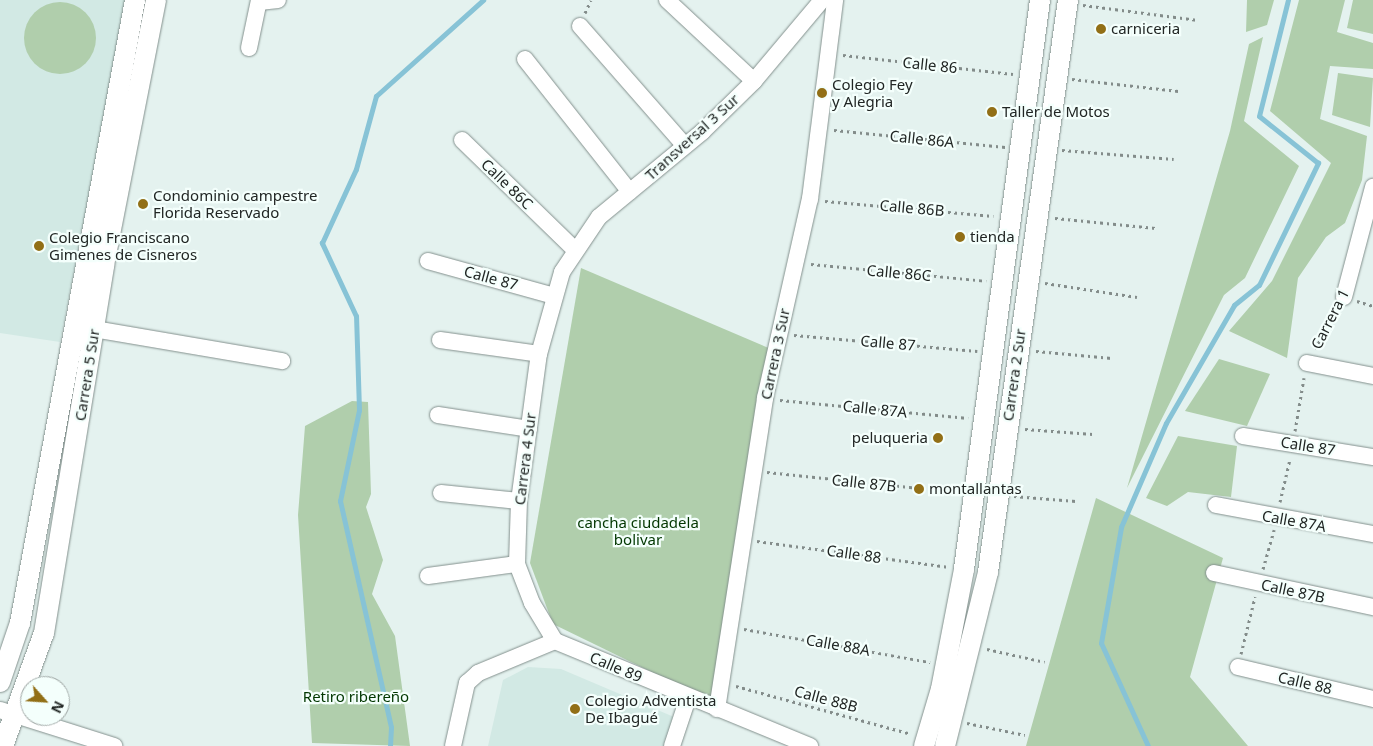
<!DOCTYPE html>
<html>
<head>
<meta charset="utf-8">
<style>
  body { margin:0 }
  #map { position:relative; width:1373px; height:746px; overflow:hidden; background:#e4f2ef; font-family:"Noto Sans",sans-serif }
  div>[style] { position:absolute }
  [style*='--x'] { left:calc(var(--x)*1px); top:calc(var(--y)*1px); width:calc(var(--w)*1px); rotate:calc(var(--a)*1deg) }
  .built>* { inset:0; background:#d2e9e4 }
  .green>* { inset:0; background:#b0ceac }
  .round { border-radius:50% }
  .stream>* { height:5px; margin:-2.5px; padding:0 2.5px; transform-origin:2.5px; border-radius:2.5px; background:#87c3d6 }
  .path>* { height:3px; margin-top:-1.5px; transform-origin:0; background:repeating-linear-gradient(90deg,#838c8a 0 2.5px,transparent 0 6.5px) }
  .roads { filter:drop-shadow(0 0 1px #83908d) drop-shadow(0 0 1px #83908d) }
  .minor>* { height:16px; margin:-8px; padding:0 8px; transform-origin:8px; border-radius:8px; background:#fff }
  .tertiary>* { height:20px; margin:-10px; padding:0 10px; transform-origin:10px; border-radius:10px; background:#fff }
  .dots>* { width:14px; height:14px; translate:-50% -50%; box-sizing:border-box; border:2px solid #f4fffc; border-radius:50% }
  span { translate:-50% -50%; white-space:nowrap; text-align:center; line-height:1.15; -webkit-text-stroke:4.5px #f4fffc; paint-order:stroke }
  .poi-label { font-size:15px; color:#212624 }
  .left { translate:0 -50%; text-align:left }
  .right { translate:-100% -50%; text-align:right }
  .street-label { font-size:15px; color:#212624 }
  .park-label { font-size:15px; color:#023700 }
  .north { position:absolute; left:20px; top:676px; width:50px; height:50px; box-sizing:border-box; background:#f4fffc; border:1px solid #a0a8a6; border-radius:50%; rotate:116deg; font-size:14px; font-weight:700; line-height:20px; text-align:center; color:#212624 }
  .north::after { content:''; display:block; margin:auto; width:18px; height:22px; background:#926f16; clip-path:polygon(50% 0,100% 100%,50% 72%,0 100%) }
</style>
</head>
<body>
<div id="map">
  <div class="built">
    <i style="clip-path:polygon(0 0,127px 0,60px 342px,0 333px)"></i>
    <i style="clip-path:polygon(528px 667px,561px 669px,674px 717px,664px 746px,488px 746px,503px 680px)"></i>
  </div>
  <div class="green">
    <i style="clip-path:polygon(1247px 0,1274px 0,1267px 25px,1246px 32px)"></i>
    <i style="clip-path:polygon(1299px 0,1345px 0,1337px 32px,1373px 43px,1373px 69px,1330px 66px,1320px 119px,1367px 136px,1362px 180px,1345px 223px,1326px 237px,1298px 278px,1287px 358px,1229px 331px,1272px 281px,1331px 163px,1270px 111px)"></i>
    <i style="clip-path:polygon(1353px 0,1373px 0,1373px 34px,1347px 28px)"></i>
    <i class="round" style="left:24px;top:2px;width:72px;height:72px"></i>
    <i style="clip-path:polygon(1263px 37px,1244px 121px,1299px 166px,1245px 278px,1224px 295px,1127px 488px,1230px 131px,1249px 44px)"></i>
    <i style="clip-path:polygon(1338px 73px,1373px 78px,1370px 127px,1332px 115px)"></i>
    <i style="clip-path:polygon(581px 268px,771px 349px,713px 702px,553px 624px,530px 563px)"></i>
    <i style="clip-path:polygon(1219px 359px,1270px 374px,1247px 426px,1185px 411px)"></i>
    <i style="clip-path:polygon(352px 401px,368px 402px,371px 494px,366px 507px,383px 560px,372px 594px,395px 636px,410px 746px,312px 743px,298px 515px,305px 426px)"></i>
    <i style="clip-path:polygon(1178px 436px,1237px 446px,1231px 497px,1188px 492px,1167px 506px,1146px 498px)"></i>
    <i style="clip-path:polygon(1096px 498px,1223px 558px,1190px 677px,1248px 746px,1026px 746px)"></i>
  </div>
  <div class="stream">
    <i style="--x:390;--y:746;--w:19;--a:-87"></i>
    <i style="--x:391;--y:727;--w:232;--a:-102.7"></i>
    <i style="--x:340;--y:501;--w:93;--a:-78.2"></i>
    <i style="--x:359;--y:410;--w:94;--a:-91.8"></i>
    <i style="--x:356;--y:316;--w:81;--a:-115"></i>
    <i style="--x:322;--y:243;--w:81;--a:-65.3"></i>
    <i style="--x:356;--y:169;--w:76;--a:-74.7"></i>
    <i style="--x:376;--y:96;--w:144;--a:-41.9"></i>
    <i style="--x:1148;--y:746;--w:113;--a:-114.5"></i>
    <i style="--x:1101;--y:643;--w:118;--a:-80.2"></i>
    <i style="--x:1121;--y:527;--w:113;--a:-66.6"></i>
    <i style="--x:1166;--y:423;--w:136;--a:-60"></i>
    <i style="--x:1234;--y:305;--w:32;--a:-39"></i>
    <i style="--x:1259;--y:285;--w:136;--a:-64.2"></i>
    <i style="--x:1318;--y:163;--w:75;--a:-141.5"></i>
    <i style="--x:1259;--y:116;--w:120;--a:-76"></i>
  </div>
  <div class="path">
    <i style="--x:1083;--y:5;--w:116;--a:7.4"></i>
    <i style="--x:585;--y:13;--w:14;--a:-65"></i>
    <i style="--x:843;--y:55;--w:171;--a:6.4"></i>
    <i style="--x:1072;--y:79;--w:107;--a:6.5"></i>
    <i style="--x:834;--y:130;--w:172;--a:5.7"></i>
    <i style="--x:1062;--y:150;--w:112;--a:4.6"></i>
    <i style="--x:825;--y:201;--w:169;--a:5.1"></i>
    <i style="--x:1055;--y:218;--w:101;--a:5.7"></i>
    <i style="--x:811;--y:264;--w:176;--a:5.5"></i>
    <i style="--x:1045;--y:283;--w:93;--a:8.7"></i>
    <i style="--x:1357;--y:301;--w:17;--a:17"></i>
    <i style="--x:794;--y:335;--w:184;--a:5"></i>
    <i style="--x:1315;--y:349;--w:46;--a:-60.1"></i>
    <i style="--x:1036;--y:351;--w:76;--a:5.3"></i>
    <i style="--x:780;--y:400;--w:189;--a:5.5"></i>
    <i style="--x:1025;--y:429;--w:68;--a:4.2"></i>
    <i style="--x:1295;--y:431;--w:54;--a:-80.4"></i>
    <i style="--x:767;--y:472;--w:191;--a:6"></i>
    <i style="--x:1014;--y:496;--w:62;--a:4.6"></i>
    <i style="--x:1280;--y:502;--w:44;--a:-76.9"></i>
    <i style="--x:757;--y:541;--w:194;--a:7.7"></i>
    <i style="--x:1263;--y:569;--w:41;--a:-74.2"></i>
    <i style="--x:744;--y:629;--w:189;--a:10.1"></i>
    <i style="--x:987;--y:649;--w:59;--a:12.6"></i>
    <i style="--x:1241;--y:654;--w:59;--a:-76.2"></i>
    <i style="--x:736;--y:686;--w:181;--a:15.3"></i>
    <i style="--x:967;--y:723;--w:59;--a:11.7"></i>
  </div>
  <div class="roads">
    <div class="minor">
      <i style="--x:667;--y:0;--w:119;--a:43"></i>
      <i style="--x:259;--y:2;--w:19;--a:-6"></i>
      <i style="--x:580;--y:26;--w:159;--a:48.8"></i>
      <i style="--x:249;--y:48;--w:49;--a:-78.2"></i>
      <i style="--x:525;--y:59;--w:169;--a:51.7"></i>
      <i style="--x:462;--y:140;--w:156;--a:44.2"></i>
      <i style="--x:428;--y:261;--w:131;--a:15.5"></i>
      <i style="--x:1344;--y:297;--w:114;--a:-75.2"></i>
      <i style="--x:94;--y:329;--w:191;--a:9.7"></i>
      <i style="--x:440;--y:340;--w:100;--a:8"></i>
      <i style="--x:1307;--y:363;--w:67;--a:11.1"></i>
      <i style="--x:438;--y:415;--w:92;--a:8.7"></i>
      <i style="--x:1243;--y:436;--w:132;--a:9.2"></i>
      <i style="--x:441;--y:493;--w:78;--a:5.9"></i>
      <i style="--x:1216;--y:505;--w:160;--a:10.5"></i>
      <i style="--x:1214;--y:573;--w:163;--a:12.1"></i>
      <i style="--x:428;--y:576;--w:90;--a:-7.7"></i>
      <i style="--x:555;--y:641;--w:44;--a:-121.2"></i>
      <i style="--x:532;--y:603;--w:42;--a:-111"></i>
      <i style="--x:517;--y:564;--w:63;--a:-88.2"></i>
      <i style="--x:519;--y:501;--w:148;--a:-82.3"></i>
      <i style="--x:539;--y:354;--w:85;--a:-74.3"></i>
      <i style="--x:562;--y:272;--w:66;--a:-56.1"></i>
      <i style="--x:599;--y:217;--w:134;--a:-39.5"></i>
      <i style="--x:702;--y:132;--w:73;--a:-44.4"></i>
      <i style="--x:754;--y:81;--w:106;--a:-50"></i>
      <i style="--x:1238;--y:667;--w:139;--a:13.3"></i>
      <i style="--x:717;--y:709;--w:315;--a:-81.2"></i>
      <i style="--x:765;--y:398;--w:204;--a:-77.3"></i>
      <i style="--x:810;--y:199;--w:201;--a:-82.8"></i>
      <i style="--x:0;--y:710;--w:120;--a:17.5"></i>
      <i style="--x:453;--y:746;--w:65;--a:-77.5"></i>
      <i style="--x:467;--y:683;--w:15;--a:-42"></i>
      <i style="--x:478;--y:673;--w:83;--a:-22.6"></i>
      <i style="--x:555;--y:641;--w:276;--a:22.4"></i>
      <i style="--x:672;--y:746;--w:51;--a:-71.6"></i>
    </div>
    <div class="tertiary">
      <i style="--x:0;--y:682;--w:62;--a:-71.3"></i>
      <i style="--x:20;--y:623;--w:634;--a:-79.54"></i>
      <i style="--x:3;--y:746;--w:120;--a:-70.1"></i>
      <i style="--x:44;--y:633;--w:373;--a:-80.7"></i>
      <i style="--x:104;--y:265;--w:270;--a:-78.9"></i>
      <i style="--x:924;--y:746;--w:59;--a:-73.4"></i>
      <i style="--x:941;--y:689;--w:122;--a:-79.1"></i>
      <i style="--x:964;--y:569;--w:574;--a:-82.39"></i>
      <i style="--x:945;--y:746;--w:179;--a:-76.1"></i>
      <i style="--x:988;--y:572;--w:578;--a:-82.04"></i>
    </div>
  </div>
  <div class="dots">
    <i style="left:1101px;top:29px;background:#926f16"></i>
    <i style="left:822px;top:93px;background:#926f16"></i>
    <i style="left:992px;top:112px;background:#926f16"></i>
    <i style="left:143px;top:204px;background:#926f16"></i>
    <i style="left:960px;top:237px;background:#926f16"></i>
    <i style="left:39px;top:246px;background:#926f16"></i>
    <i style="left:938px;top:438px;background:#926f16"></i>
    <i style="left:919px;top:489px;background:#926f16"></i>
    <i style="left:575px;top:709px;background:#926f16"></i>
  </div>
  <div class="poi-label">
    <span class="left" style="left:1111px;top:29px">carniceria</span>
    <span class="left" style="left:832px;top:93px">Colegio Fey<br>y Alegria</span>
    <span class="left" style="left:1002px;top:112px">Taller de Motos</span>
    <span class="left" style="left:153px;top:204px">Condominio campestre<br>Florida Reservado</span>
    <span class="left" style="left:49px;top:246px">Colegio Franciscano<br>Gimenes de Cisneros</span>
    <span class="left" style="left:970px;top:237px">tienda</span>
    <span class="right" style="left:928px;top:438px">peluqueria</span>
    <span class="left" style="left:929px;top:489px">montallantas</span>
    <span class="left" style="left:585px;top:709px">Colegio Adventista<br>De Ibagué</span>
  </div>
  <div class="street-label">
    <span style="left:930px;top:65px;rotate:6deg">Calle 86</span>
    <span style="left:692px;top:137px;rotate:-42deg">Transversal 3 Sur</span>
    <span style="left:922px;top:139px;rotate:6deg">Calle 86A</span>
    <span style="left:507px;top:184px;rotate:44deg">Calle 86C</span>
    <span style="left:912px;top:208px;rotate:5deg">Calle 86B</span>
    <span style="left:899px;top:273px;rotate:5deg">Calle 86C</span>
    <span style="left:491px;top:278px;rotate:15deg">Calle 87</span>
    <span style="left:1330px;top:319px;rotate:-63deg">Carrera 1</span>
    <span style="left:888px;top:343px;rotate:5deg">Calle 87</span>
    <span style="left:775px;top:354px;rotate:-78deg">Carrera 3 Sur</span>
    <span style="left:87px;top:375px;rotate:-81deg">Carrera 5 Sur</span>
    <span style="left:1014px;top:375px;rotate:-82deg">Carrera 2 Sur</span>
    <span style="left:875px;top:409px;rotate:6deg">Calle 87A</span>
    <span style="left:1308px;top:446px;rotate:9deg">Calle 87</span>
    <span style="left:525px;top:459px;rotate:-83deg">Carrera 4 Sur</span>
    <span style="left:864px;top:483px;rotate:6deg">Calle 87B</span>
    <span style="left:1294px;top:521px;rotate:10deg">Calle 87A</span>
    <span style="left:854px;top:554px;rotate:8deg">Calle 88</span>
    <span style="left:1293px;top:591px;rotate:12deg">Calle 87B</span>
    <span style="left:838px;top:645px;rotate:10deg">Calle 88A</span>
    <span style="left:616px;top:667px;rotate:23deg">Calle 89</span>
    <span style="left:1305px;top:683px;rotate:13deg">Calle 88</span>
    <span style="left:826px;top:699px;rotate:15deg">Calle 88B</span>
  </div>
  <div class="park-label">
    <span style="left:638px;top:531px">cancha ciudadela<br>bolivar</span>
    <span style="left:356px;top:697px">Retiro ribereño</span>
  </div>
  <div class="north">N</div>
</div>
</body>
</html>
